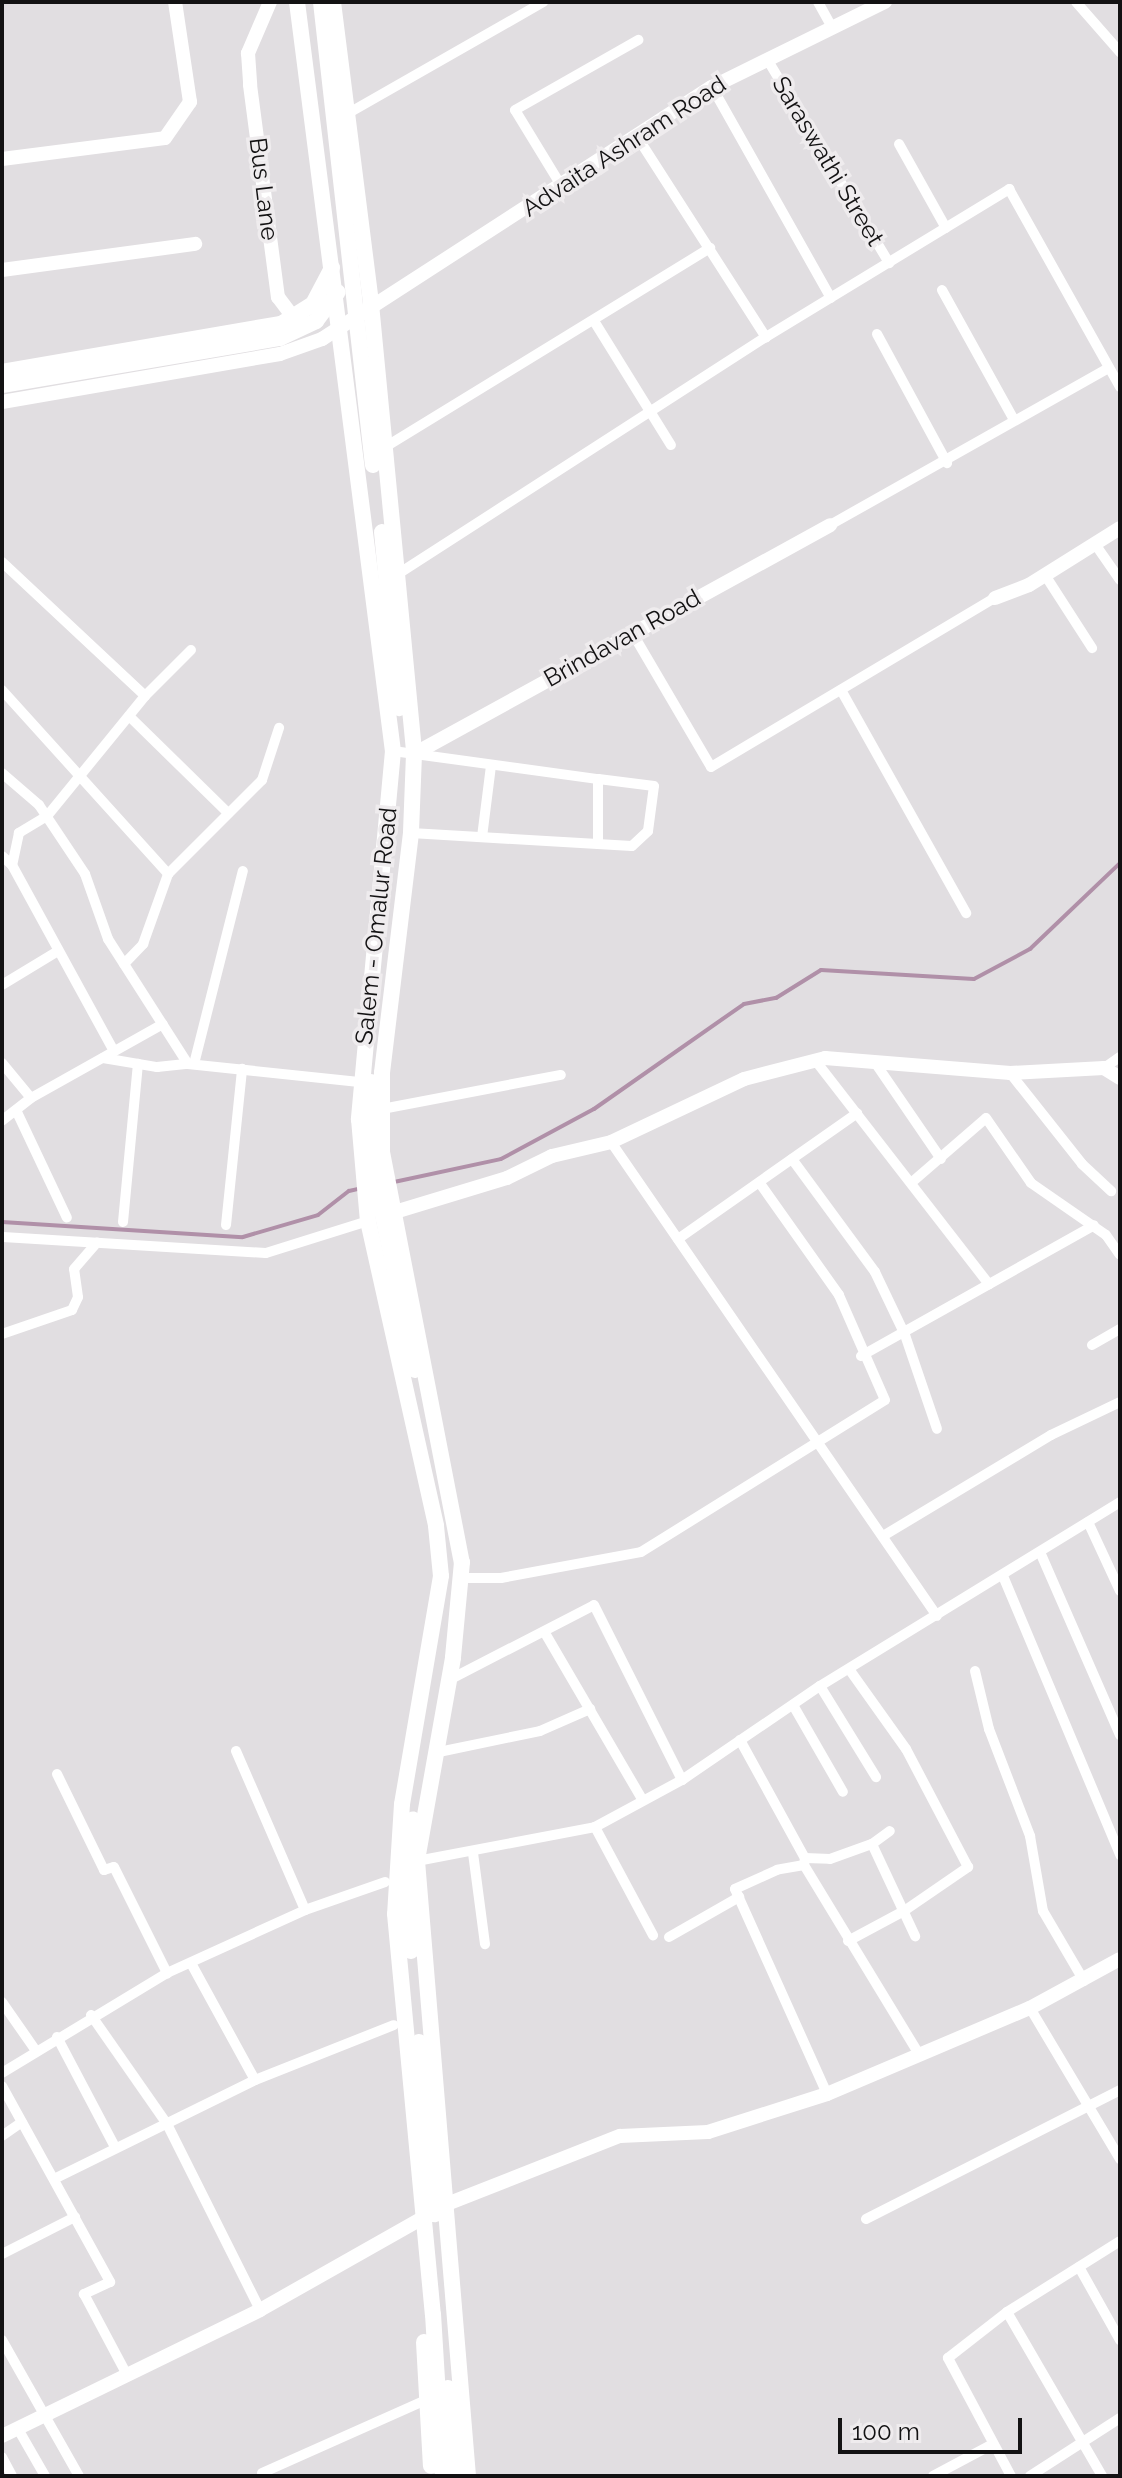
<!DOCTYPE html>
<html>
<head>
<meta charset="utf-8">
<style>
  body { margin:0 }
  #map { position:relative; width:1122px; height:2478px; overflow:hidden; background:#e1dee1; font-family:Raleway,sans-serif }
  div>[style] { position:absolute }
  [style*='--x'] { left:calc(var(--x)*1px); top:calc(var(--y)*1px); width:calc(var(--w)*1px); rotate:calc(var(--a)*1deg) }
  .stream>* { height:4px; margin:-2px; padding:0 2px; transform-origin:2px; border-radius:2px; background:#b090a8 }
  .street>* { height:10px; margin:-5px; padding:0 5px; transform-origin:5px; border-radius:5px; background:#fff }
  .secondary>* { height:14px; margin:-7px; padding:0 7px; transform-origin:7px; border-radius:7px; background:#fff }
  .primary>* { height:16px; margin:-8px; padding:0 8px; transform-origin:8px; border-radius:8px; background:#fff }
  span { translate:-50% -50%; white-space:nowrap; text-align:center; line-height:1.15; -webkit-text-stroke:7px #efecee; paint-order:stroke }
  .street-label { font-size:24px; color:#131213 }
  .frame { position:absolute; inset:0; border:4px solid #131213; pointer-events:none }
  .scale { position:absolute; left:838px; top:2418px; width:184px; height:36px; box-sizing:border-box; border:4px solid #131213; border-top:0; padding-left:10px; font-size:24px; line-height:28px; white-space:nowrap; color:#131213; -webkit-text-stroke:6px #efecee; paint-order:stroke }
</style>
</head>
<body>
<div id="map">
  <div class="stream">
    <i style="--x:394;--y:1182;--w:109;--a:-12.1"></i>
    <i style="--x:501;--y:1159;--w:106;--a:-28.3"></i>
    <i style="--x:594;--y:1109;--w:183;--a:-35"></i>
    <i style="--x:744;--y:1004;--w:33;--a:-11"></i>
    <i style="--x:776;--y:998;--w:53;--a:-31.9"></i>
    <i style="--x:821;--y:970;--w:153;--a:3.4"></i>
    <i style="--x:974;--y:979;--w:64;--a:-28.2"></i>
    <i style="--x:1030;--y:949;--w:124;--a:-43.7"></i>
    <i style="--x:2;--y:1222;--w:241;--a:3.6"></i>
    <i style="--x:243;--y:1237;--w:78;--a:-16.3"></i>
    <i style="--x:318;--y:1215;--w:39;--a:-38"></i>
    <i style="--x:349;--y:1191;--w:13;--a:-13"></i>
  </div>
  <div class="street">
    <i style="--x:818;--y:2;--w:29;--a:61"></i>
    <i style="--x:1076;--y:2;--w:67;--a:48.7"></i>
    <i style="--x:767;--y:59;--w:238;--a:59.1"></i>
    <i style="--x:712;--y:87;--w:242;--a:60.6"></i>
    <i style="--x:347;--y:114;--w:226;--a:-29.7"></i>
    <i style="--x:638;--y:138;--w:237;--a:57.3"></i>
    <i style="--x:899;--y:144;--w:96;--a:60.8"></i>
    <i style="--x:562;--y:187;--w:90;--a:-121.4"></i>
    <i style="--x:515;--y:110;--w:142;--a:-29.6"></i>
    <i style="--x:942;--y:290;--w:146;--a:61"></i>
    <i style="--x:594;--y:321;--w:146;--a:58.2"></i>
    <i style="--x:877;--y:334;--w:147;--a:61.5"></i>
    <i style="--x:382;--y:449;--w:385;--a:-31.5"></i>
    <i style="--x:830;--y:525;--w:320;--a:-29.4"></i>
    <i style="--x:1095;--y:544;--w:44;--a:55.2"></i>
    <i style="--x:2;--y:562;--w:196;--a:43.1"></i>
    <i style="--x:145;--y:696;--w:155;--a:129.2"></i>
    <i style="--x:47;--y:816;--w:33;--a:149"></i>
    <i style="--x:19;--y:833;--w:33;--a:102"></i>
    <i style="--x:12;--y:865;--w:13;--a:-138"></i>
    <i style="--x:398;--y:574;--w:438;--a:-32.8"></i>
    <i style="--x:766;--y:337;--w:285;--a:-31.3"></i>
    <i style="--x:1009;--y:189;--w:227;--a:60.7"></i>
    <i style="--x:1045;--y:575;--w:87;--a:57.2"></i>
    <i style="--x:633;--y:634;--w:154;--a:59.6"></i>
    <i style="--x:711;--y:767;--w:330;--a:-30.8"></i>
    <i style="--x:2;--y:690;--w:248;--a:47.9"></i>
    <i style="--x:841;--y:690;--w:256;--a:60.7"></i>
    <i style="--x:145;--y:696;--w:65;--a:-45"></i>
    <i style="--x:129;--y:716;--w:139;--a:44.4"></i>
    <i style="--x:393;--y:751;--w:207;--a:7.8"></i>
    <i style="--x:598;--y:779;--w:65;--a:90"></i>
    <i style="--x:2;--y:773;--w:49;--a:40.9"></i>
    <i style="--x:39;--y:805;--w:83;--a:56.3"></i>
    <i style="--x:85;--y:874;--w:69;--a:70.5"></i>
    <i style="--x:108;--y:939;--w:148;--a:57.4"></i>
    <i style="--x:188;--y:1064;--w:172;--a:6"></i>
    <i style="--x:411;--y:833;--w:221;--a:3.4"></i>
    <i style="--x:632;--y:846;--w:22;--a:-43"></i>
    <i style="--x:648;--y:831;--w:45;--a:-82.4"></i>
    <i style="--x:654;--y:786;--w:56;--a:-172.9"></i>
    <i style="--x:482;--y:837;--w:72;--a:-82.8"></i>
    <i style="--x:12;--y:865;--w:212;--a:61.3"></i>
    <i style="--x:124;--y:964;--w:28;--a:-46"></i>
    <i style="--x:143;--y:944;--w:74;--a:-70.3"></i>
    <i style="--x:168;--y:874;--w:133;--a:-45"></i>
    <i style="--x:262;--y:780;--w:55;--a:-71.9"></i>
    <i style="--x:2;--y:985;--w:66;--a:-31.3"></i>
    <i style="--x:103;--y:1058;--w:55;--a:9.5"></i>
    <i style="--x:157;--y:1067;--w:31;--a:-6"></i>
    <i style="--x:815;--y:1060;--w:284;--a:52.2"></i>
    <i style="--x:2;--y:1063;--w:45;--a:50.4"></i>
    <i style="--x:31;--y:1098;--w:37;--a:142"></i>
    <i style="--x:194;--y:1064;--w:199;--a:-75.8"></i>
    <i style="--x:876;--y:1064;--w:115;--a:55.6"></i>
    <i style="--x:1104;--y:1068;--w:19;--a:-35"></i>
    <i style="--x:1010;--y:1073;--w:116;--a:51.6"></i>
    <i style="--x:1082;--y:1164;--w:40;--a:43"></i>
    <i style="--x:31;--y:1098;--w:151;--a:-29.3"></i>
    <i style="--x:382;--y:1109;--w:182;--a:-10.8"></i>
    <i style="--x:16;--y:1110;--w:119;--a:64.7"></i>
    <i style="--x:611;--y:1142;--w:575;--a:55.48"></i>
    <i style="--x:792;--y:1159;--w:140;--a:53.7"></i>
    <i style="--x:875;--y:1272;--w:70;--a:64.5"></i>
    <i style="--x:905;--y:1335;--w:99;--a:71.2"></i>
    <i style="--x:911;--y:1183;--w:99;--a:-40.9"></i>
    <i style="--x:986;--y:1118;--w:79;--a:55.3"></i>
    <i style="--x:1031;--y:1183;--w:91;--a:34.7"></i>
    <i style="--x:1106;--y:1235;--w:24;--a:55"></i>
    <i style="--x:123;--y:1222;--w:159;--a:-84.6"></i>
    <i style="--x:226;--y:1225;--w:157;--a:-84.1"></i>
    <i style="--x:3;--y:1237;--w:263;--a:3.5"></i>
    <i style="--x:266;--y:1253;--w:107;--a:-17.4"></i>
    <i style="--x:678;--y:1239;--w:219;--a:-35.1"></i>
    <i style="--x:2;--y:1334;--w:74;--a:-18.9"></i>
    <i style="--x:72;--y:1310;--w:14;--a:-65"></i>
    <i style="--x:78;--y:1297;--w:28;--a:-98"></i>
    <i style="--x:74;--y:1269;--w:35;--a:-49"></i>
    <i style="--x:1092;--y:1345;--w:32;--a:-30"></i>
    <i style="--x:861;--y:1356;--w:267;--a:-29.3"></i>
    <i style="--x:1088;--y:1522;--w:76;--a:65.1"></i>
    <i style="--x:883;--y:1536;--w:196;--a:-31"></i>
    <i style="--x:1051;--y:1435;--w:76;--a:-25.6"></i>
    <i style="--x:1040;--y:1552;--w:200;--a:66.4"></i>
    <i style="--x:1003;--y:1576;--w:303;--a:67.2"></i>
    <i style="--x:460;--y:1578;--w:41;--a:0"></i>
    <i style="--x:501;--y:1578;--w:142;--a:-10.5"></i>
    <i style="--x:641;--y:1552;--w:287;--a:-31.9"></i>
    <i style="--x:885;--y:1400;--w:115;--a:-113.7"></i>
    <i style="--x:839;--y:1295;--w:138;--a:-125.3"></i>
    <i style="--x:545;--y:1633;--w:194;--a:59.7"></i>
    <i style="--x:975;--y:1671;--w:60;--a:76.4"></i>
    <i style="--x:989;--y:1729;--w:115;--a:69"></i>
    <i style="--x:1030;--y:1836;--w:76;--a:80.2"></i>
    <i style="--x:1043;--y:1911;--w:81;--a:59.6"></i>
    <i style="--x:447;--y:1681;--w:165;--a:-27.3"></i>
    <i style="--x:594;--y:1605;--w:196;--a:63.3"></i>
    <i style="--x:820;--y:1686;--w:107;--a:58.4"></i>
    <i style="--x:793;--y:1705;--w:100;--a:60.1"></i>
    <i style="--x:740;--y:1740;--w:135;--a:61.2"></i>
    <i style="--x:805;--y:1858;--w:7;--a:98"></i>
    <i style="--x:804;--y:1865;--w:221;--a:58.7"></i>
    <i style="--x:236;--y:1751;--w:173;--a:66.5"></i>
    <i style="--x:434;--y:1753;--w:108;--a:-11.7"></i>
    <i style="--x:540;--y:1731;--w:55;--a:-23.7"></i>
    <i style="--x:57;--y:1774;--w:107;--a:63.9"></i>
    <i style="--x:104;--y:1870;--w:10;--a:-17"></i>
    <i style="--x:114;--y:1867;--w:119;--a:63.4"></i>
    <i style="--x:595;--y:1827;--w:123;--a:61.8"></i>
    <i style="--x:872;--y:1844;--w:102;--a:64.9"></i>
    <i style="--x:473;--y:1853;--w:92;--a:82.5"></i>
    <i style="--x:805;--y:1858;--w:25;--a:2"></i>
    <i style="--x:830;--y:1859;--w:45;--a:-19.7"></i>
    <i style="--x:872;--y:1844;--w:22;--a:-36"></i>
    <i style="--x:417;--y:1861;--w:181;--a:-10.8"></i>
    <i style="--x:595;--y:1827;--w:99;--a:-28.4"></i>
    <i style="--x:682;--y:1780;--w:167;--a:-34.3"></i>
    <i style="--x:820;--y:1686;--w:352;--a:-31.5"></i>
    <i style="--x:804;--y:1865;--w:27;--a:170"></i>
    <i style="--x:777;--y:1870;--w:46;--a:155.7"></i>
    <i style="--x:735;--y:1889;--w:225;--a:65.8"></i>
    <i style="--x:669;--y:1937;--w:81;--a:-29.7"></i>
    <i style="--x:848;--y:1941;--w:64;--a:-28.2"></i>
    <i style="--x:904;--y:1911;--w:78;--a:-34.5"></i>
    <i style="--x:968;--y:1867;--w:133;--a:-117.7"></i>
    <i style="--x:906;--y:1749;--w:98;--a:-125.5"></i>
    <i style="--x:192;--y:1965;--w:131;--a:61.3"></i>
    <i style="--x:2;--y:2002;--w:60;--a:55.2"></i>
    <i style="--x:1030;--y:2008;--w:176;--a:59.2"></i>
    <i style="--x:91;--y:2015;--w:133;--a:55.1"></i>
    <i style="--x:167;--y:2124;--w:208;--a:63.4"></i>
    <i style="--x:57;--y:2037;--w:122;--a:62.2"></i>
    <i style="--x:2;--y:2073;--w:193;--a:-31.2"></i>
    <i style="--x:167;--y:1973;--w:152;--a:-24.5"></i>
    <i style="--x:305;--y:1910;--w:85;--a:-19.3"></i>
    <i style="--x:2;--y:2086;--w:224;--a:61.1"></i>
    <i style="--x:110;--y:2282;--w:29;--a:155"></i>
    <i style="--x:84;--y:2294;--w:92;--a:62"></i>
    <i style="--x:2;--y:2136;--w:24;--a:-35"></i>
    <i style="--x:54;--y:2179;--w:224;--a:-26.2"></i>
    <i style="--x:255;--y:2080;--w:149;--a:-21.6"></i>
    <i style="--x:866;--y:2219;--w:285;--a:-26.9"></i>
    <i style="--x:2;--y:2254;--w:82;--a:-26.9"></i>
    <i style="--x:1079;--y:2267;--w:84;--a:60.7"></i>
    <i style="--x:1007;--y:2312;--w:190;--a:59.9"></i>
    <i style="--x:2;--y:2340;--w:156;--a:60.5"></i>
    <i style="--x:18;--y:2429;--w:54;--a:60.1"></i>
    <i style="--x:2;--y:2457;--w:21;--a:62"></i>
    <i style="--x:262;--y:2473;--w:180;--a:-24"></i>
    <i style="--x:933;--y:2476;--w:68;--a:-28.1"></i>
    <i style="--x:1011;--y:2476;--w:134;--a:-118.1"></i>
    <i style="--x:948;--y:2358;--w:75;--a:-37.9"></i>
    <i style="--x:1007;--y:2312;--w:133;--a:-32.1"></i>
    <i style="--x:1030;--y:2476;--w:107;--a:-32.8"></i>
  </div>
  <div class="secondary">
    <i style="--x:270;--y:2;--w:56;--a:113.3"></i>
    <i style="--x:248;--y:53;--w:32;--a:86"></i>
    <i style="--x:250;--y:85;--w:214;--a:82.5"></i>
    <i style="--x:278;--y:297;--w:35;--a:53"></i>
    <i style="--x:2;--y:159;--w:164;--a:-7.3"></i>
    <i style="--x:165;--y:138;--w:44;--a:-55.2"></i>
    <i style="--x:190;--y:102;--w:101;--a:-98.5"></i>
    <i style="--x:2;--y:270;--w:195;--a:-7.7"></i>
    <i style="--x:2;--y:402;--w:282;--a:-9.8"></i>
    <i style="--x:280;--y:354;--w:45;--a:-19.7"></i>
    <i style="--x:322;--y:339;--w:464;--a:-32.9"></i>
    <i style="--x:712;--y:87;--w:193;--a:-26.2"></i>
    <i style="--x:995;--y:598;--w:36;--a:-21"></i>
    <i style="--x:1029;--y:585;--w:107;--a:-32.1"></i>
    <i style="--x:414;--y:754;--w:475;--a:-28.8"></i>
    <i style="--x:385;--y:1215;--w:127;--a:-16.9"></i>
    <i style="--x:507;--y:1178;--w:50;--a:-26.1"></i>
    <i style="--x:552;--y:1156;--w:61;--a:-13.3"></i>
    <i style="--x:611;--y:1142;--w:147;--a:-25.3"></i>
    <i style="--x:744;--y:1079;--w:84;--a:-14.5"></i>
    <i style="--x:825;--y:1058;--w:186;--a:4.6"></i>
    <i style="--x:1010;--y:1073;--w:94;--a:-3"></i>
    <i style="--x:1104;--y:1068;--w:19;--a:32"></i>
    <i style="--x:2;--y:2436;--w:287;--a:-26"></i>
    <i style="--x:260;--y:2310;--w:215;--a:-29.5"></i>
    <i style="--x:447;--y:2204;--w:186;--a:-21.5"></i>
    <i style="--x:620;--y:2136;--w:88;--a:-2.6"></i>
    <i style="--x:708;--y:2132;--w:125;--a:-17.7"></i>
    <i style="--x:827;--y:2094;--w:220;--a:-23"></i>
    <i style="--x:1030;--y:2008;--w:102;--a:-28.6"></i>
  </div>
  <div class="primary">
    <i style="--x:297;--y:2;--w:755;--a:82.7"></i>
    <i style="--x:393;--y:751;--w:370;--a:95.3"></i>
    <i style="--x:359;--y:1119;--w:102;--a:85"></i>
    <i style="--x:368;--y:1221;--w:312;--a:77.4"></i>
    <i style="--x:436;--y:1526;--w:50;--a:84.3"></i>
    <i style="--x:441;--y:1576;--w:231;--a:99.7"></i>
    <i style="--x:402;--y:1804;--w:110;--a:93.6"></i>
    <i style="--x:395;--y:1914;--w:402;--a:84.6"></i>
    <i style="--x:433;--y:2314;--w:162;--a:86.5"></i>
    <i style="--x:321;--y:2;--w:466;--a:83.6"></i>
    <i style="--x:333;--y:2;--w:304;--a:82.8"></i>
    <i style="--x:371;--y:304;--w:452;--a:84.5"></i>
    <i style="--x:414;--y:754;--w:79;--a:92.2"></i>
    <i style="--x:411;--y:833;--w:242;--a:96.9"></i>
    <i style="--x:382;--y:1073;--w:79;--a:90"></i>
    <i style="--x:382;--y:1152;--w:418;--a:79"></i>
    <i style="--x:462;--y:1562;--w:96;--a:95.4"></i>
    <i style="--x:453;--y:1658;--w:206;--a:100.1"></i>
    <i style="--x:417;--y:1861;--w:617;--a:85.26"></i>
    <i style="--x:2;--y:372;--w:283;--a:-9.8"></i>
    <i style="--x:281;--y:324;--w:38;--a:-32"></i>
    <i style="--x:313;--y:304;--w:41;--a:-62.2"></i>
    <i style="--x:2;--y:385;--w:282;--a:-9.6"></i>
    <i style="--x:280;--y:338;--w:40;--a:-25"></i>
    <i style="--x:316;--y:321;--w:36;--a:-53"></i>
    <i style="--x:382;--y:532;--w:177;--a:84.5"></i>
    <i style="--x:371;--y:1082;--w:95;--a:87.6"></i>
    <i style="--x:375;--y:1177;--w:197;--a:78.3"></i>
    <i style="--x:411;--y:1951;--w:106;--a:-91.6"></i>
    <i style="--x:408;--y:1845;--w:26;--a:-79"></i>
    <i style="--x:419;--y:2042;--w:173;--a:84.7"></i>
    <i style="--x:424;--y:2342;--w:124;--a:86.8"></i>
    <i style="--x:448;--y:2388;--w:88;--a:85.5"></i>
  </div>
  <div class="street-label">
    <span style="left:624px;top:146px;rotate:-33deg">Advaita Ashram Road</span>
    <span style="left:828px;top:161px;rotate:59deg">Saraswathi Street</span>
    <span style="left:264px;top:189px;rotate:83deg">Bus Lane</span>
    <span style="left:622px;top:638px;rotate:-29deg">Brindavan Road</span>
    <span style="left:376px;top:926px;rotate:-84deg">Salem - Omalur Road</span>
  </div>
  <div class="frame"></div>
  <div class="scale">100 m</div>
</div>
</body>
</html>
